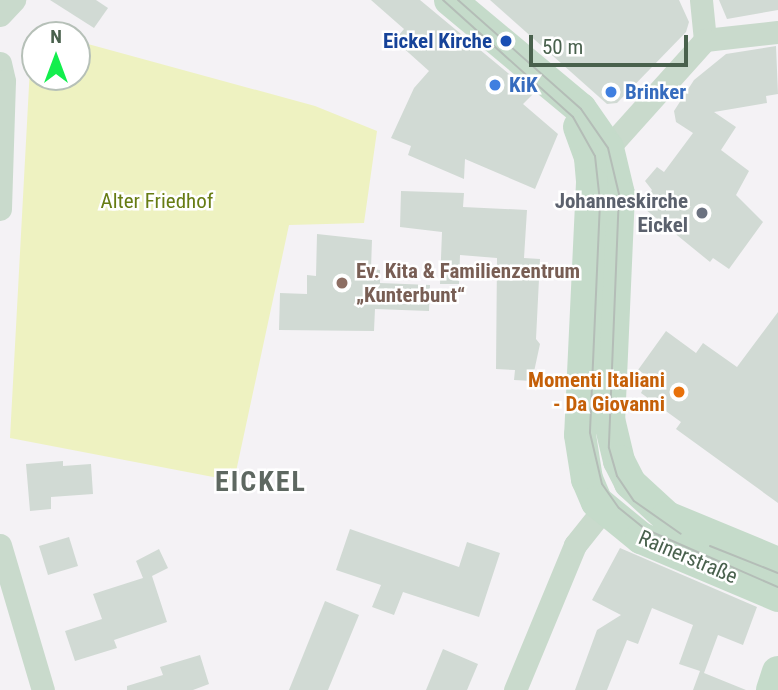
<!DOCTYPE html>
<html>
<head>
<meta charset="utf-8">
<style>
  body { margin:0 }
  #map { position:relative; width:778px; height:690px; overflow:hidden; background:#f4f2f5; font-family:"Roboto Condensed",sans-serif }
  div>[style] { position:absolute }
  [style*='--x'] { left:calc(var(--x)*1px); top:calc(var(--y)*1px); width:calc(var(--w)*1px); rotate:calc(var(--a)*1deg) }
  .green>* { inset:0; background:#eef2c1 }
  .building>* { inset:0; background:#d1dad4 }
  .street>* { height:23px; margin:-11.5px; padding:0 11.5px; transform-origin:11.5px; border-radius:11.5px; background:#c9dacc }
  .secondary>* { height:32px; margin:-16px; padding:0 16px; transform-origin:16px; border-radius:16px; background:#c5dbca }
  .tram>* { height:2px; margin:-1px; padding:0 1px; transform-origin:1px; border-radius:1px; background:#b4bdb7 }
  .dots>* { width:19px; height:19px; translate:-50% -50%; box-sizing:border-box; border:4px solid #fff; border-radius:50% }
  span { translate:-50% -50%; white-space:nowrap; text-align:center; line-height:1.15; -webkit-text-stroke:5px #fff; paint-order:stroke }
  .transit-label { font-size:21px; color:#164399; font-weight:700 }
  .right { translate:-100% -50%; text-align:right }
  .shop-label { font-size:21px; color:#366cbe; font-weight:700 }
  .left { translate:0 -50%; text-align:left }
  .park-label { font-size:21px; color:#677c14 }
  .worship-label { font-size:21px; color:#5b616d; font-weight:700 }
  .education-label { font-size:21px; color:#785e54; font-weight:700 }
  .food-label { font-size:21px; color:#c56008; font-weight:700 }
  .street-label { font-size:21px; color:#49614d }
  .district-label { font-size:28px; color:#5e6861; font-weight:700; letter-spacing:2px }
  .north { position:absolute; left:21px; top:21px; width:70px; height:70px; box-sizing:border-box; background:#fff; border:2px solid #b6c0b8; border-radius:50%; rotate:0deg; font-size:19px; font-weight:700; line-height:28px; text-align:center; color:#49614d }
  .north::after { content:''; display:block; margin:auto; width:24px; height:32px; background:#13ee4d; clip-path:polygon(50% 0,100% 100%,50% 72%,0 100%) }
  .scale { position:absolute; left:529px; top:35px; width:159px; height:32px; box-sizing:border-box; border:4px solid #49614d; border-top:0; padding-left:9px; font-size:21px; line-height:24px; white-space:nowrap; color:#49614d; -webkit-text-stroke:5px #fff; paint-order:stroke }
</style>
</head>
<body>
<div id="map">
  <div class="green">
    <i style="clip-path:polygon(32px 30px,53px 35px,35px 35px,35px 77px,77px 77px,77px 41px,315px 106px,377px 131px,364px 223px,289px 225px,234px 481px,10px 438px)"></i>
  </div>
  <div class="building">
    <i style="clip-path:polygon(50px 0,96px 0,108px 8px,94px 28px)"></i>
    <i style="clip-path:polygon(371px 0,420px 0,533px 94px,523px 104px,558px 134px,535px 189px,465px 159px,464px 179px,408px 155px,411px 146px,391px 138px,414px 88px,429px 71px,400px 45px,404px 40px,399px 35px,404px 29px)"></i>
    <i style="clip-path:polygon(490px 0,679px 0,689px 22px,686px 32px,617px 103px,607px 104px)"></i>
    <i style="clip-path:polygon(719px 0,778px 0,778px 10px,727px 19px)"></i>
    <i style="clip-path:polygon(776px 46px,778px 94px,766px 96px,767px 103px,714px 112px,736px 127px,721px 150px,749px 171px,736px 195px,763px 222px,729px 269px,713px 258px,710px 262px,640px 205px,652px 190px,645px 181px,657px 167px,664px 172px,693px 133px,676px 122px,674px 111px,694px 80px,726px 54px)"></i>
    <i style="clip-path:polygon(401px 191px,464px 193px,463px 207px,527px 210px,524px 258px,540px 259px,536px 339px,540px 344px,532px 381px,514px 380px,515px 370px,496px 369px,497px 258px,460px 255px,459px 284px,440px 284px,442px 232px,400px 227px)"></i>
    <i style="clip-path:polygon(317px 234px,372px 240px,371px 269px,380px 270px,380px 283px,430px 285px,429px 311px,375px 309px,374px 331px,279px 330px,280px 293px,307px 294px,307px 275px,316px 276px)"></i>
    <i style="clip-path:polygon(778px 312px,778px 503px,676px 429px,681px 422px,641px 393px,649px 377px,638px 370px,666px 331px,696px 353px,703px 343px,737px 367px)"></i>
    <i style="clip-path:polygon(63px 461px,63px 466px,91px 464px,93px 494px,51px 497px,51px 509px,30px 511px,26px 464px)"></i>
    <i style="clip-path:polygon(350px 529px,459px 567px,467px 542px,500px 553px,479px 617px,403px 592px,394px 615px,372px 607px,381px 585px,336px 570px)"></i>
    <i style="clip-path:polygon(69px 537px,78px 566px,48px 575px,39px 546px)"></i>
    <i style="clip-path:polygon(620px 548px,757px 607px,743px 645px,718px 635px,704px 673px,746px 690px,693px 690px,700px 671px,679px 664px,693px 625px,652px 608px,638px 644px,627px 640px,607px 690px,575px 690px,597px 630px,621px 615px,592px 600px)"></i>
    <i style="clip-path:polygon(159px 549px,168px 568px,152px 576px,167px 622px,114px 640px,117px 648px,75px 661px,65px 631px,102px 619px,93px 594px,143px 578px,136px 561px)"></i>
    <i style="clip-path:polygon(325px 601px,359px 615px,328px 690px,289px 690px)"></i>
    <i style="clip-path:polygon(443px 649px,478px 664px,467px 690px,426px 690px)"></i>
    <i style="clip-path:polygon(200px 655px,209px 684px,193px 690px,127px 690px,127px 686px,163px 675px,160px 667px)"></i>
  </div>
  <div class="street">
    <i style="--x:701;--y:0;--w:40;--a:84.3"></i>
    <i style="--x:0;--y:15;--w:21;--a:-47"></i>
    <i style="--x:705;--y:40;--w:73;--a:-6.3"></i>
    <i style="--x:0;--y:63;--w:18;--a:77"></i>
    <i style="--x:4;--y:81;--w:128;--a:91.8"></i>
    <i style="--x:608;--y:148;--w:145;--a:-48.1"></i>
    <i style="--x:0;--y:545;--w:151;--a:73.5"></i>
    <i style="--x:515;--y:690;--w:157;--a:-67.5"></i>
    <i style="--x:575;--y:545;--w:43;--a:-51.5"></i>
  </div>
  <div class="secondary">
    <i style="--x:450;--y:0;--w:170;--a:39.8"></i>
    <i style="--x:581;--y:109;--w:47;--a:55.3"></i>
    <i style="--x:608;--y:148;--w:47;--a:76.6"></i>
    <i style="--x:619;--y:194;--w:225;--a:92.5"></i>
    <i style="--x:609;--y:419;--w:43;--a:76.6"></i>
    <i style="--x:619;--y:461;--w:25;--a:63"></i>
    <i style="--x:630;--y:483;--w:50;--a:42.6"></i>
    <i style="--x:667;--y:517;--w:120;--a:22.5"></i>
    <i style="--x:579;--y:127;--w:33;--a:70"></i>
    <i style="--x:590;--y:158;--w:25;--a:85"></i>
    <i style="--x:592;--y:183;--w:252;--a:92.7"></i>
    <i style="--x:580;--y:435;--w:45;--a:81"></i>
    <i style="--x:587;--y:479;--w:25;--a:67"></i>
    <i style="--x:597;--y:502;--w:57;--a:39.3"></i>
    <i style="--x:641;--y:538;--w:149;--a:22.9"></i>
    <i style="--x:772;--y:690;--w:19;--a:-72"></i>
  </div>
  <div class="tram">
    <i style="--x:443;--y:0;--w:175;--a:42"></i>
    <i style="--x:573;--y:117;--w:45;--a:60.6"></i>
    <i style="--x:595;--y:156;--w:46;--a:83.8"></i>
    <i style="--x:600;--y:202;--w:231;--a:92.5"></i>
    <i style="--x:590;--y:433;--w:52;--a:76.8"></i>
    <i style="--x:602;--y:484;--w:29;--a:55"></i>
    <i style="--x:619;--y:508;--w:33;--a:39"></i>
    <i style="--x:645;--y:529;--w:145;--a:23.6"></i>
    <i style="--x:458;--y:0;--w:164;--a:41.5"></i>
    <i style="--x:581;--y:109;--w:47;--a:55.3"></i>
    <i style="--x:608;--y:148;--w:47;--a:76.6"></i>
    <i style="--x:619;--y:194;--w:254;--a:92.3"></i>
    <i style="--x:609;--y:448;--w:29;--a:74"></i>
    <i style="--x:617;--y:476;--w:30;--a:56"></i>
    <i style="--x:634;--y:501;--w:57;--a:35.1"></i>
    <i style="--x:710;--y:546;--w:73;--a:21.7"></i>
  </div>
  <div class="dots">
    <i style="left:506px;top:41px;background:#1a4fb4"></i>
    <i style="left:495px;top:85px;background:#3f7fe0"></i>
    <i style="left:611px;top:92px;background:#3f7fe0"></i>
    <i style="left:702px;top:213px;background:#6b7280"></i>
    <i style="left:342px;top:283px;background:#8d6e63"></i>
    <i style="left:679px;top:392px;background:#e8710a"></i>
  </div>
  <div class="transit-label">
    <span class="right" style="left:492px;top:41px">Eickel Kirche</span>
  </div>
  <div class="shop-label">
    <span class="left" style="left:509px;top:85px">KiK</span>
    <span class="left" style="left:625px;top:92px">Brinker</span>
  </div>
  <div class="park-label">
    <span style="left:157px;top:201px">Alter Friedhof</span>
  </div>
  <div class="worship-label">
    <span class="right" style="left:688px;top:213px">Johanneskirche<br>Eickel</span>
  </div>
  <div class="education-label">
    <span class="left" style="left:356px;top:283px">Ev. Kita &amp; Familienzentrum<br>„Kunterbunt“</span>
  </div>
  <div class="food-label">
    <span class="right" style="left:665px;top:392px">Momenti Italiani<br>- Da Giovanni</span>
  </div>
  <div class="street-label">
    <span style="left:688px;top:557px;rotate:23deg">Rainerstraße</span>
  </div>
  <div class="district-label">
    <span style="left:261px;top:482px">EICKEL</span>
  </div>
  <div class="north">N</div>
  <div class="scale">50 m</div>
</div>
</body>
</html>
